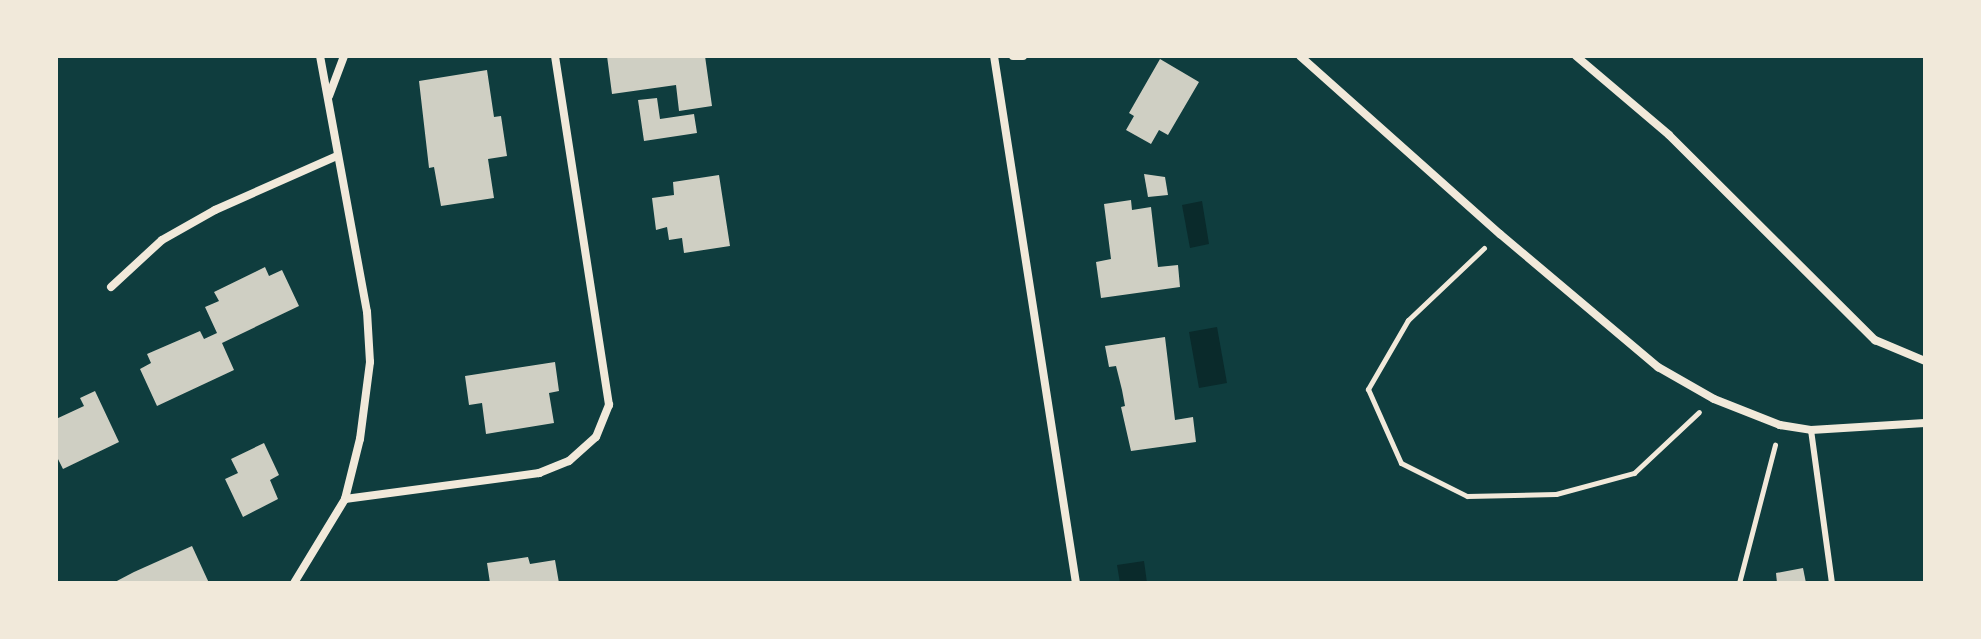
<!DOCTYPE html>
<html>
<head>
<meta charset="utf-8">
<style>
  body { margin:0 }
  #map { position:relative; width:1981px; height:639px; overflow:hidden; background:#0f3d3e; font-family:"Archivo Narrow",sans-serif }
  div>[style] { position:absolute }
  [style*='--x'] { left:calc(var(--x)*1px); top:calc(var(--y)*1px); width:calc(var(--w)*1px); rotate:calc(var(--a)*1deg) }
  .water>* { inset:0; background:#0a2a2b }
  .building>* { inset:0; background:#cfcfc3 }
  .path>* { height:5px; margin:-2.5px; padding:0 2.5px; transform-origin:2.5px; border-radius:2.5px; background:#f1e9da }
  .service>* { height:6px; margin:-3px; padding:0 3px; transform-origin:3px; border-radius:3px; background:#f1e9da }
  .minor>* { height:8px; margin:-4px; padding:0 4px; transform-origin:4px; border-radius:4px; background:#f1e9da }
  span { translate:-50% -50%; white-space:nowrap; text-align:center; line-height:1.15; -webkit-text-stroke:8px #f1e9da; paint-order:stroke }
  .frame { position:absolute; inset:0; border:58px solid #f1e9da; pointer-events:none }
</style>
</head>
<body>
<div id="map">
  <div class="water">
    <i style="clip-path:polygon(1202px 201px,1209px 244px,1190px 248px,1182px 205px)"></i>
    <i style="clip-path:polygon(1217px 327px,1227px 383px,1199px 388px,1189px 332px)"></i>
    <i style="clip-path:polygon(1144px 561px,1147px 583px,1120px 583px,1117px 565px)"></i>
  </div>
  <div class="building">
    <i style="clip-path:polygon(607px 56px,705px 56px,712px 106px,679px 111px,676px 85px,612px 94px)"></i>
    <i style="clip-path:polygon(1160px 59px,1199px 82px,1168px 135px,1159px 130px,1151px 144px,1126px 130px,1134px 116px,1129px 113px)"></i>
    <i style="clip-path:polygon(487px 70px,494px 117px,501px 116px,507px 156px,488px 159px,494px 198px,441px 206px,434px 167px,429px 168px,419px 81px)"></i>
    <i style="clip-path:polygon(657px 98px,660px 119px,694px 114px,697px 133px,644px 141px,638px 100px)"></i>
    <i style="clip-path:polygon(1144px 174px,1165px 177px,1168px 195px,1148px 197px)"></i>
    <i style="clip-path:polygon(719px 175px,730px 246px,684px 253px,682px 238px,669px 240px,667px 227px,656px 230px,652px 198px,674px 195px,673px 182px)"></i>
    <i style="clip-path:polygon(1131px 200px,1132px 210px,1151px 207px,1158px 267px,1178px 265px,1180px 287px,1101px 298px,1096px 262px,1111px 259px,1104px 204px)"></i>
    <i style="clip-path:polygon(265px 267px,269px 276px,282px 270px,299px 306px,222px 343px,234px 370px,157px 406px,140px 369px,151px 363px,147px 354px,200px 331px,204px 339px,217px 333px,205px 307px,219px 301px,214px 292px)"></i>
    <i style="clip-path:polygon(1165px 337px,1175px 420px,1193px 417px,1196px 442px,1131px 451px,1121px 407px,1125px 406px,1122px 390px,1116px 366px,1109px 367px,1105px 346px)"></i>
    <i style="clip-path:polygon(555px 362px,559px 391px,549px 393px,554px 423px,486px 434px,482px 403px,469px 405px,465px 376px)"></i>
    <i style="clip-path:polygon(95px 391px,119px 442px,63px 469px,56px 455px,56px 419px,84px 406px,80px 398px)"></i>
    <i style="clip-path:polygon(264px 443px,279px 475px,270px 480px,278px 499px,243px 517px,225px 479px,238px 473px,231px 459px)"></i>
    <i style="clip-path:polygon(192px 546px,209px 583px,113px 583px,134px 572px)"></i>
    <i style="clip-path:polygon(528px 557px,530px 564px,555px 560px,559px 583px,490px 583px,487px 563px)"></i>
    <i style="clip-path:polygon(1803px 568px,1806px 583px,1777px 583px,1776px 573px)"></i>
  </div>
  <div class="path">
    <i style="--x:1484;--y:248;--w:105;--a:136.5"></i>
    <i style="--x:1408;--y:320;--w:80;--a:120.1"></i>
    <i style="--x:1368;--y:389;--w:81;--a:66"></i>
    <i style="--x:1401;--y:463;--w:74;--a:26.6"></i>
    <i style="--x:1467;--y:496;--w:89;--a:-1.3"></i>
    <i style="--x:1556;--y:494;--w:81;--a:-15.1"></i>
    <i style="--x:1634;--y:473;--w:89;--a:-43.2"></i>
    <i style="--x:1739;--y:583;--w:143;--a:-75.4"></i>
  </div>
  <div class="service">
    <i style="--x:1811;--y:430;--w:154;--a:82.2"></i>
  </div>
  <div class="minor">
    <i style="--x:994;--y:56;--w:533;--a:81.16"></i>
    <i style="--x:1013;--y:56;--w:10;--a:0"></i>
    <i style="--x:1300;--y:56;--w:268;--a:41.7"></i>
    <i style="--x:1500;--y:234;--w:207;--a:40.1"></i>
    <i style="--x:1658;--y:367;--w:64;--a:29.7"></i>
    <i style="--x:1714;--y:399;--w:71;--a:21.5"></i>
    <i style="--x:1780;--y:425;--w:31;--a:9"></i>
    <i style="--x:1811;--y:430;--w:114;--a:-3.5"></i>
    <i style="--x:1576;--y:56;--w:122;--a:40.3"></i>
    <i style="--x:1669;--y:135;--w:291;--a:44.9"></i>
    <i style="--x:1875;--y:340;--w:54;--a:22.8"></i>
    <i style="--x:329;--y:96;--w:43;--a:-69.4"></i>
    <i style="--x:111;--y:287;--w:69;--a:-42.7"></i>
    <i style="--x:162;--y:240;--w:61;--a:-29.5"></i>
    <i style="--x:215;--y:210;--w:133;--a:-23.9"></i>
    <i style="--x:345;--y:499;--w:196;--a:-7.6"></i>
    <i style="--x:539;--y:473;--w:32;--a:-22"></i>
    <i style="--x:569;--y:461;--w:36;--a:-42"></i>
    <i style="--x:596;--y:437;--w:35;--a:-68"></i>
    <i style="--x:609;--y:405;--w:353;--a:-98.8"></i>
    <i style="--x:294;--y:583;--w:98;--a:-58.7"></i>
    <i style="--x:345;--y:499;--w:62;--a:-76"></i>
    <i style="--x:360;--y:439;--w:78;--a:-82.6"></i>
    <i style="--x:370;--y:362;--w:50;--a:-93.4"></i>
    <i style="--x:367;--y:312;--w:260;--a:-100.4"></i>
  </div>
  <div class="frame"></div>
</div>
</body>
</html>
